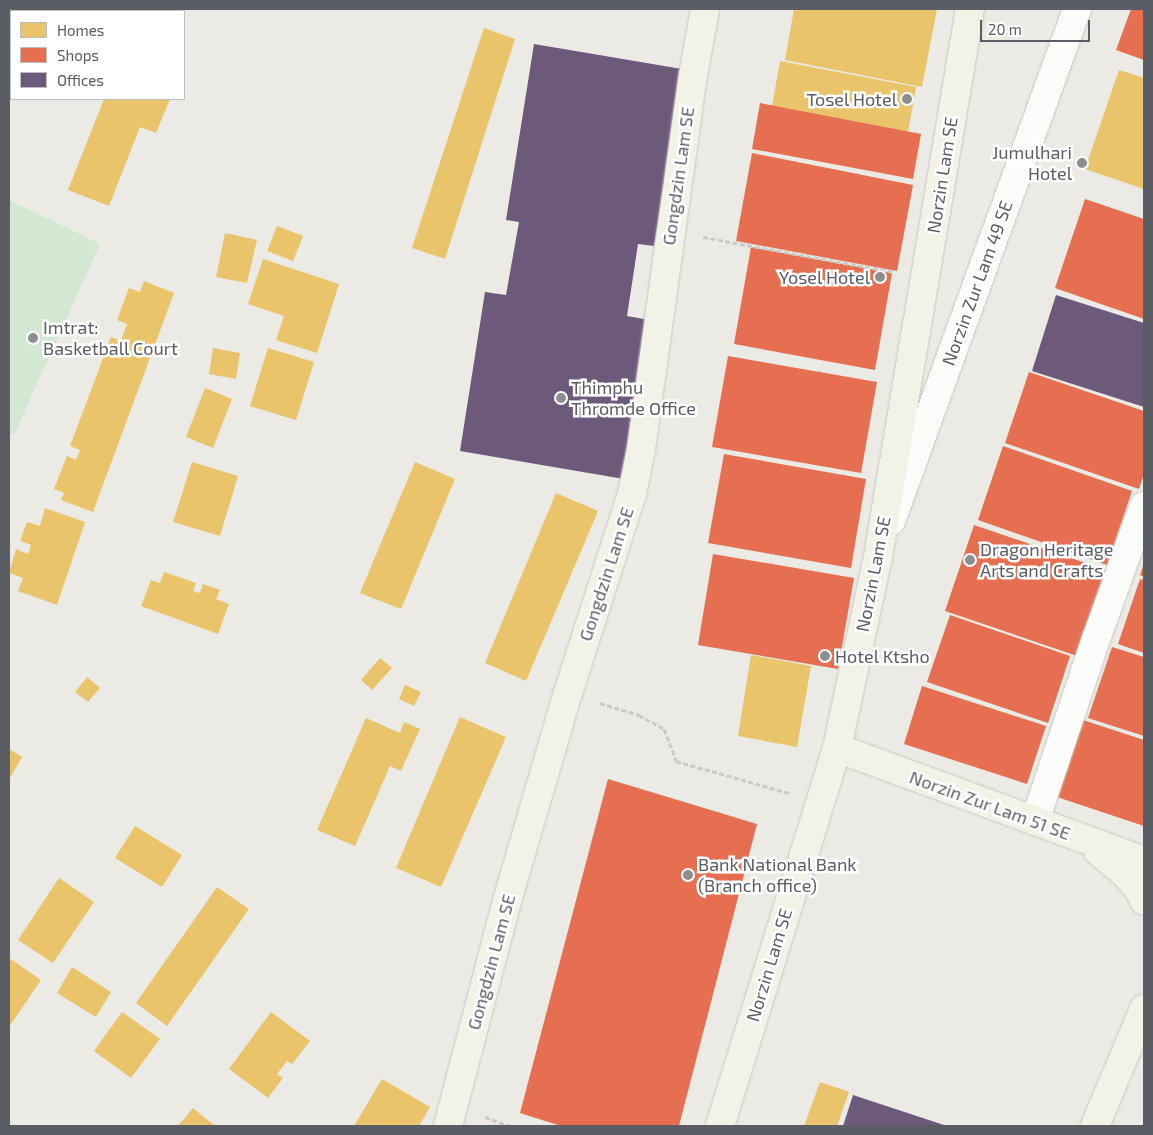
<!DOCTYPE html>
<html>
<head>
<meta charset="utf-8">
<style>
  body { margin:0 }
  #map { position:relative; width:1153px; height:1135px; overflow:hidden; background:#ebeae4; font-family:"Exo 2",sans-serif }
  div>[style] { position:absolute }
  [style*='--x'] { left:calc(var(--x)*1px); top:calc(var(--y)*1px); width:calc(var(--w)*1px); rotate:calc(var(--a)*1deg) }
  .green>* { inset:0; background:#d2e8d2 }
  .homes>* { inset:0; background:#e9c46a }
  .shops>* { inset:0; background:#e76f51 }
  .offices>* { inset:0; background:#6d597a }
  .path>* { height:3px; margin-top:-1.5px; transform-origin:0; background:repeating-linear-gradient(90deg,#c7ccca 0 5px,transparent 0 7.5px) }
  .roads { filter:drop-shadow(0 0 1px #c7c8c6) drop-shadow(0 0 1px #c7c8c6) }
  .minor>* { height:28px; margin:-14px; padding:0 14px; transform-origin:14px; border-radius:14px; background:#fcfcfb }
  .major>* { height:28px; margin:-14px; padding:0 14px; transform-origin:14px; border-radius:14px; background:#f2f2e7 }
  .dots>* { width:14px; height:14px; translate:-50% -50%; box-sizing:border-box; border:2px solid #fff; border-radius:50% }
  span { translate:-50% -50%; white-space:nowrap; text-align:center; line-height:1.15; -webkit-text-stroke:5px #fff; paint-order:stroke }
  .poi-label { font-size:18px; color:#5a5d63 }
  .right { translate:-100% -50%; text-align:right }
  .left { translate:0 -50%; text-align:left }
  .street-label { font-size:18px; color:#5a5d63 }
  .frame { position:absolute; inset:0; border:10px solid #5a5d63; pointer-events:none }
  .legend { position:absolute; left:10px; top:10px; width:175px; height:90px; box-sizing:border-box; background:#fff; border:1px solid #bdbec1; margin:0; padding:6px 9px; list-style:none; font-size:15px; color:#5a5d63 }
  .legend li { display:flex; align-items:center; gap:10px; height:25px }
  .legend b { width:25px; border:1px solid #bdbec1 }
  .scale { position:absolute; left:980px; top:20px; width:110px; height:22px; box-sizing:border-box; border:2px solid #5a5d63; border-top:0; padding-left:6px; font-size:15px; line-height:18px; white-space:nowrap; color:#5a5d63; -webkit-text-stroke:4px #fff; paint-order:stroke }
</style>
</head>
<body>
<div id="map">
  <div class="green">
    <i style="clip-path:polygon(9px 200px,100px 244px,14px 435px,9px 432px)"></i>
  </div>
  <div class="homes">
    <i style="clip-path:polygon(95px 9px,152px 9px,151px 11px,95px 11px)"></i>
    <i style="clip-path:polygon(794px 9px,937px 9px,922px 87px,785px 60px)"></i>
    <i style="clip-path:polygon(484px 28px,515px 39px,445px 259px,412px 248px)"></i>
    <i style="clip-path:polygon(780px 61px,916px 87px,908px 132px,772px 106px)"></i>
    <i style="clip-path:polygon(1119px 70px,1144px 78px,1144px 189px,1085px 169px)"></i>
    <i style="clip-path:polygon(104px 99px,170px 99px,156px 133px,140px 127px,109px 206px,68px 190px)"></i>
    <i style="clip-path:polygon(277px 226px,303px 236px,293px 261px,267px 251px)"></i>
    <i style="clip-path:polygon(225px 233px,257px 240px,247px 283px,216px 277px)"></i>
    <i style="clip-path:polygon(263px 259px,339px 284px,317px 353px,276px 340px,284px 316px,248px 304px)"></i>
    <i style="clip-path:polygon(144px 281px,174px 293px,93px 512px,61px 500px,64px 493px,54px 489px,67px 456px,76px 460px,80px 450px,70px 446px,111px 337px,121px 341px,127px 324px,117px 320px,129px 288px,140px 292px)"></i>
    <i style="clip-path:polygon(213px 348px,240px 353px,236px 379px,209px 374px)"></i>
    <i style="clip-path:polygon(268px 348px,314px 362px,296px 420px,250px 406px)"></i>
    <i style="clip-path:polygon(205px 388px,232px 399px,213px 448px,186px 437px)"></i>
    <i style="clip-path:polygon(192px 462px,238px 476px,220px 536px,173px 522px)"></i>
    <i style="clip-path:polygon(415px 462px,455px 479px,401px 609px,360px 593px)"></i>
    <i style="clip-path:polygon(556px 493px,598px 511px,526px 681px,485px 663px)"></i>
    <i style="clip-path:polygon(45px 508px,85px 522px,57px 605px,18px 591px,23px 578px,9px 573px,16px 549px,28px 554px,31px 545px,20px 541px,27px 522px,40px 526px)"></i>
    <i style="clip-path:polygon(164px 572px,196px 583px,193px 591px,200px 593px,203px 584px,220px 590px,216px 599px,229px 604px,218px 634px,141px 606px,151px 580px,160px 583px)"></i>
    <i style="clip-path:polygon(751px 655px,811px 666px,797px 747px,738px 736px)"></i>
    <i style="clip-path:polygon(380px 658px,392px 668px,372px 690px,361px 680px)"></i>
    <i style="clip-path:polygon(87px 677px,100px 688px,88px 702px,75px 692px)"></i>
    <i style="clip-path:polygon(405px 685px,421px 692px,414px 706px,399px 699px)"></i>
    <i style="clip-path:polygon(460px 717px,506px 737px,441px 887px,396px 868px)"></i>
    <i style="clip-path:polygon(366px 718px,400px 733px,404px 722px,420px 729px,401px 771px,390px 766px,355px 846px,317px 830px)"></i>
    <i style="clip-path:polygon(9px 749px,22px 757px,9px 780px)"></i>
    <i style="clip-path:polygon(135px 826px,182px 855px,162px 887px,115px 858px)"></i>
    <i style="clip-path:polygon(59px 878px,94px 902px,53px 963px,18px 940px)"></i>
    <i style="clip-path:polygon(217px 887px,249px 909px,167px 1026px,136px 1003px)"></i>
    <i style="clip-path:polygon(9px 958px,41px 980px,9px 1027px)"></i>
    <i style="clip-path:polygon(72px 967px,111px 992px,96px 1017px,57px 993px)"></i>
    <i style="clip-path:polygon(122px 1012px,160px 1039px,131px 1078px,94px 1051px)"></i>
    <i style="clip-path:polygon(271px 1012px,310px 1041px,292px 1064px,287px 1061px,277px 1074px,283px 1078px,268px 1098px,229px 1069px)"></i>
    <i style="clip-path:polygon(382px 1079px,430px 1107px,419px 1126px,354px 1126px)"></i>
    <i style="clip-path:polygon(820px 1082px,849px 1092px,837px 1126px,804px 1126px)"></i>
    <i style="clip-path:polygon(193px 1108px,215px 1126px,178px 1126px)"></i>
  </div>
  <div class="shops">
    <i style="clip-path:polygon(1131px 9px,1144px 9px,1144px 60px,1116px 50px)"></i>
    <i style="clip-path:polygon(760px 103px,921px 134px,913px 179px,752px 149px)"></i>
    <i style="clip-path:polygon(752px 153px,913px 185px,897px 271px,736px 241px)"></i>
    <i style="clip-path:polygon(1085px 199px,1144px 219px,1144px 319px,1055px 288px)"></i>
    <i style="clip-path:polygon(751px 247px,892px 273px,875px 370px,734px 344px)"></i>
    <i style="clip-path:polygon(728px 356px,877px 382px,861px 473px,712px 447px)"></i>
    <i style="clip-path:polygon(1029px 372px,1144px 411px,1144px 474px,1139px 489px,1005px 443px)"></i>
    <i style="clip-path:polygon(1003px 446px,1132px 491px,1107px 565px,978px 520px)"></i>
    <i style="clip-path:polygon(724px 454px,866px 479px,851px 568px,708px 543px)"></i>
    <i style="clip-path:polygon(974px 525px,1109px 571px,1080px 657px,945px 611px)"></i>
    <i style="clip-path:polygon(713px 554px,854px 578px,838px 669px,698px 645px)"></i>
    <i style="clip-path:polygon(1144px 563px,1144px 577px,1140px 575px)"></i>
    <i style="clip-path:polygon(1140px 579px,1144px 580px,1144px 653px,1118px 644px)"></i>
    <i style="clip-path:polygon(950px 615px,1070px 656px,1048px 723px,927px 682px)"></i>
    <i style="clip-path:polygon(1112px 647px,1144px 657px,1144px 736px,1088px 718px)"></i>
    <i style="clip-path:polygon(922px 686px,1046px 726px,1027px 784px,904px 744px)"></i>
    <i style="clip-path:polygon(1083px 720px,1144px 740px,1144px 826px,1057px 797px)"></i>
    <i style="clip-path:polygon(608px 779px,757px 824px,679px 1126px,561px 1126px,520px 1113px)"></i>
  </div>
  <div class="offices">
    <i style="clip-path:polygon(534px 44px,682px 69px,654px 246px,638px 244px,627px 316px,649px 320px,624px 479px,460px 451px,485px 292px,506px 295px,519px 222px,506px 220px)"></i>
    <i style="clip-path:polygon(1056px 295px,1144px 323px,1144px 407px,1032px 371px)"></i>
    <i style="clip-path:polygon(853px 1095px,947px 1126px,843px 1126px)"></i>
  </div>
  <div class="path">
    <i style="--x:703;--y:237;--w:194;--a:10.4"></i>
    <i style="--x:600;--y:703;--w:41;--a:17.1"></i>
    <i style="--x:639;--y:715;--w:29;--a:29"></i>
    <i style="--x:664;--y:729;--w:34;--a:69"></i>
    <i style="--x:676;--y:761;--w:117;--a:15.8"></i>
    <i style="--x:485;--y:1117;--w:27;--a:20"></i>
    <i style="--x:9;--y:1125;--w:1;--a:45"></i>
  </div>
  <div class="roads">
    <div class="minor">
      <i style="--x:891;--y:521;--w:545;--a:-70.03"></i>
      <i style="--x:1035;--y:821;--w:192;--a:-71.5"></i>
      <i style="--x:1096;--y:639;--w:141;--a:-70.2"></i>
    </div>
    <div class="major">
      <i style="--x:9;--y:28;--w:5;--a:-68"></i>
      <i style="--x:837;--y:748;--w:327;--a:20.2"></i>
      <i style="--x:1098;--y:851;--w:35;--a:40"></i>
      <i style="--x:1125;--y:874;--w:19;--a:47"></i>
      <i style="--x:1138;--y:888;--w:14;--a:65"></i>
      <i style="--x:448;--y:1126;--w:233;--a:-75.3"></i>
      <i style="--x:507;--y:901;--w:217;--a:-73.7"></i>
      <i style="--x:568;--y:693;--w:209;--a:-72.2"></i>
      <i style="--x:632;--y:494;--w:46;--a:-78.7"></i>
      <i style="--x:641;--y:449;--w:377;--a:-82.1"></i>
      <i style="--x:693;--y:76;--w:68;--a:-79.8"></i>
      <i style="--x:720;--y:1126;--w:396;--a:-72.8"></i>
      <i style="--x:837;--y:748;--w:195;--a:-77.9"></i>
      <i style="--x:878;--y:557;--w:556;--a:-80.47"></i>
      <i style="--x:1095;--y:1126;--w:127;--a:-67.3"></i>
    </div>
  </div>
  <div class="dots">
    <i style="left:907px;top:99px;background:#8d8e90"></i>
    <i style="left:1082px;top:163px;background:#8d8e90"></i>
    <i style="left:880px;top:277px;background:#8d8e90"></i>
    <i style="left:33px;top:338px;background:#8d8e90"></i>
    <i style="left:561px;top:398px;background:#8d8e90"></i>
    <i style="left:970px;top:560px;background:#8d8e90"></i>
    <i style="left:825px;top:656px;background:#8d8e90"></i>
    <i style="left:688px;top:875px;background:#8d8e90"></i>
  </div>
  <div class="poi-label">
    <span class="right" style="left:897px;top:99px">Tosel Hotel</span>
    <span class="right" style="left:1072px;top:163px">Jumulhari<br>Hotel</span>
    <span class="right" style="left:870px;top:277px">Yosel Hotel</span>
    <span class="left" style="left:43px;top:338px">Imtrat:<br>Basketball Court</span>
    <span class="left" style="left:571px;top:398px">Thimphu<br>Thromde Office</span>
    <span class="left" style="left:980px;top:560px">Dragon Heritage<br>Arts and Crafts</span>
    <span class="left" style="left:835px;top:656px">Hotel Ktsho</span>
    <span class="left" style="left:698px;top:875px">Bank National Bank<br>(Branch office)</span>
  </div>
  <div class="street-label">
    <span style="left:942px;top:175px;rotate:-81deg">Norzin Lam SE</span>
    <span style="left:678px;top:176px;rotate:-82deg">Gongdzin Lam SE</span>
    <span style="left:977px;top:283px;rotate:-70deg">Norzin Zur Lam 49 SE</span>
    <span style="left:606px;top:574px;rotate:-72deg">Gongdzin Lam SE</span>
    <span style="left:873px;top:574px;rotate:-79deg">Norzin Lam SE</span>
    <span style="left:990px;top:805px;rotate:20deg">Norzin Zur Lam 51 SE</span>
    <span style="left:491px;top:962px;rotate:-75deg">Gongdzin Lam SE</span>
    <span style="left:769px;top:965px;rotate:-73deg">Norzin Lam SE</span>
  </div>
  <div class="frame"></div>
  <ul class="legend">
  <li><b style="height:14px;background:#e9c46a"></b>Homes</li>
  <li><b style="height:14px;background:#e76f51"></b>Shops</li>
  <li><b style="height:14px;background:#6d597a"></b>Offices</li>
  </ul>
  <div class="scale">20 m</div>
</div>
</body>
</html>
